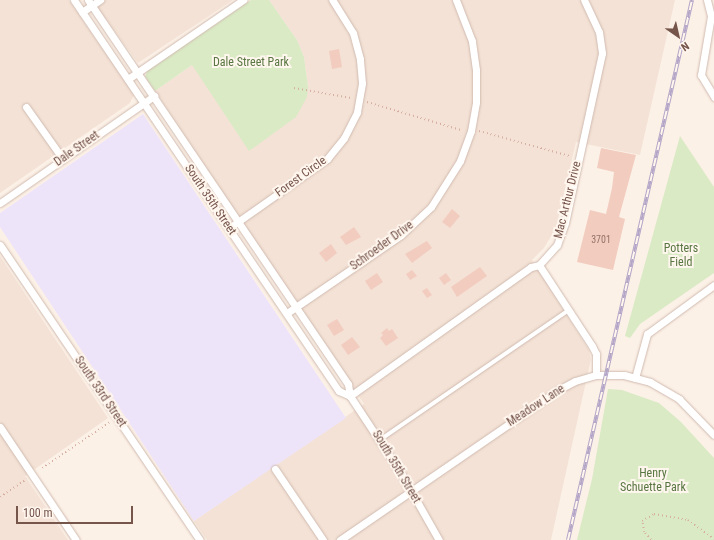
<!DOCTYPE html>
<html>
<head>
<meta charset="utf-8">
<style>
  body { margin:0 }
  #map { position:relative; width:714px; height:540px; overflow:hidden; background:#fcf1e7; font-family:"Roboto Condensed",sans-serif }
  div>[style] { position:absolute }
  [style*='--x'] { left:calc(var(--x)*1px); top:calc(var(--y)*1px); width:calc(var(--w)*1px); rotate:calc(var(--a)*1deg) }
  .residential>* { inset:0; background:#f4e2d6 }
  .education>* { inset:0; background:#eee4f9 }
  .green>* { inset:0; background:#d9eac5 }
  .building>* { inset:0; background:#f2ccbf }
  .path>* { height:1.5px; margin-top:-0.75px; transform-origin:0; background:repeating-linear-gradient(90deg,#d7afa2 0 1px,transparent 0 4px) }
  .roads { filter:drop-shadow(0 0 1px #d0baaf) drop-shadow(0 0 1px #d0baaf) }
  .lane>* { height:3.5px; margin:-1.75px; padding:0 1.75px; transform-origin:1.75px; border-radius:1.75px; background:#fff }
  .street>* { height:7px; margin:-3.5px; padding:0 3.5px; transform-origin:3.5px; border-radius:3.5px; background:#fff }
  .rail>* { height:4px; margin-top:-2px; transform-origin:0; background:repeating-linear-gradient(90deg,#fff6ee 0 8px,#b3a5c7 0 16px); box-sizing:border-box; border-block:1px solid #b3a5c7 }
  span { translate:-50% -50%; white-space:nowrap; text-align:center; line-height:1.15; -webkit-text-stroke:4px #fff6ee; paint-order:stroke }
  .number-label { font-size:10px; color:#957368 }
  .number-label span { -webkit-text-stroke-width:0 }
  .park-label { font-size:12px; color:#587641 }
  .street-label { font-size:12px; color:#76554b }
  .north { position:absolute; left:658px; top:16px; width:40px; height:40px; -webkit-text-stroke:3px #fff6ee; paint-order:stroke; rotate:146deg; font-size:11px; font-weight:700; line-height:16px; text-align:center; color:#76554b }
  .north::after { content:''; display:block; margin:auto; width:14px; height:18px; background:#76554b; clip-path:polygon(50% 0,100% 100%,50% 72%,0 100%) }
  .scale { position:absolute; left:16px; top:506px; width:117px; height:18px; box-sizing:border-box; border:2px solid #76554b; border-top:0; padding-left:5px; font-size:12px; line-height:14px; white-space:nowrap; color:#76554b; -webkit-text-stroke:3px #fff6ee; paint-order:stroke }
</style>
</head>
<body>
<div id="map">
  <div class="residential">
    <i style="clip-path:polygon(0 0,69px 0,134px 95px,130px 103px,0 193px)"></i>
    <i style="clip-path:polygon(92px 0,233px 0,138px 63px)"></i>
    <i style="clip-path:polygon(269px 0,675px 0,640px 155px,576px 142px,556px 228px,544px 248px,532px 260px,589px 350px,591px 359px,551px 540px,207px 540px,194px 521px,364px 404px,155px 91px,192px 65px,308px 87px,304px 57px,297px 40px)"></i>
    <i style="clip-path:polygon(0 256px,108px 418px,25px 476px,68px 540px,0 540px)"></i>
  </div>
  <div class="education">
    <i style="clip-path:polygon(143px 114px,346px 418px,194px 521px,0 227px,0 213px)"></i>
  </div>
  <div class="green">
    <i style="clip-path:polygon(251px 0,269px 0,297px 40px,304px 57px,308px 87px,307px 97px,296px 117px,249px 151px,192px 65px,155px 91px,145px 77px,147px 71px)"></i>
    <i style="clip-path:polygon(680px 136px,714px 187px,714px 273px,640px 324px,630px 338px,625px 336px)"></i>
    <i style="clip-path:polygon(608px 389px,622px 390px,659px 403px,681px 422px,714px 458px,714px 540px,577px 540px,592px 479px)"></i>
  </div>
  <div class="building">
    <i style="clip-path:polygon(339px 49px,342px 67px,332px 69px,329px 51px)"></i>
    <i style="clip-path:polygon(601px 148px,636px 155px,619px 217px,625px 219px,613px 270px,577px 262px,590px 210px,606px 214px,612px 188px,614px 172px,597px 168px)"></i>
    <i style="clip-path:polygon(452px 209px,460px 216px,450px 228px,442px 222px)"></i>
    <i style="clip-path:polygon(354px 227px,361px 237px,346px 245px,340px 237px)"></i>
    <i style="clip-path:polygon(427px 241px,432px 248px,412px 263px,405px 254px)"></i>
    <i style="clip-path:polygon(331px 244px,337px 253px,326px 262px,319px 253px)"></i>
    <i style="clip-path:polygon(480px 267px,487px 276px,457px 297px,451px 287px)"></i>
    <i style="clip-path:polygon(412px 270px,417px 276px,410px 280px,406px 274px)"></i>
    <i style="clip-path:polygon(377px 273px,383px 282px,371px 290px,365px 281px)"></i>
    <i style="clip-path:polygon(446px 273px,451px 280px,444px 285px,439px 278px)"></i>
    <i style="clip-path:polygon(427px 288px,432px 295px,427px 298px,422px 291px)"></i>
    <i style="clip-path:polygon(337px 319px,344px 330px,334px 336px,327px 325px)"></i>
    <i style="clip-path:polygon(387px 328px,389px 331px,392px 329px,398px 338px,386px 346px,380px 338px,383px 335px,381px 333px)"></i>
    <i style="clip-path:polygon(352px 337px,360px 347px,348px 355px,341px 345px)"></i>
  </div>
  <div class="path">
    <i style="--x:294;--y:88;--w:58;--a:10"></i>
    <i style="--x:367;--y:102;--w:98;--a:16.6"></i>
    <i style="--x:479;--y:131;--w:94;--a:15.4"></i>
    <i style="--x:42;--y:468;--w:82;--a:-34.1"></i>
    <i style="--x:0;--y:497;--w:32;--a:-34"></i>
    <i style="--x:651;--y:540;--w:11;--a:-131"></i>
    <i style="--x:644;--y:532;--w:11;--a:-100"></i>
    <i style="--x:642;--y:521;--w:14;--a:-30"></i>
    <i style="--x:654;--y:514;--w:35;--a:10"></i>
    <i style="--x:688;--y:520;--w:32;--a:36"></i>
  </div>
  <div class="roads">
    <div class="lane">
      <i style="--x:380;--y:440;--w:229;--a:-34.5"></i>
    </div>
    <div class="street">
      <i style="--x:74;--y:0;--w:472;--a:55.9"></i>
      <i style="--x:339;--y:391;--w:12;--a:24"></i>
      <i style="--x:88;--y:0;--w:464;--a:55.9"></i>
      <i style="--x:348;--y:384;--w:12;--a:81"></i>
      <i style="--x:350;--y:396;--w:95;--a:56.6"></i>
      <i style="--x:402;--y:475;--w:75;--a:60.4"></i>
      <i style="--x:707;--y:0;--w:16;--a:76"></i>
      <i style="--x:711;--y:16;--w:60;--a:99.6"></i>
      <i style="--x:701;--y:75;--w:26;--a:59"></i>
      <i style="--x:82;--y:12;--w:22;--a:-34"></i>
      <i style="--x:128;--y:79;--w:140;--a:-34.5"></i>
      <i style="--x:26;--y:107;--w:64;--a:54.6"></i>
      <i style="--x:0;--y:203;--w:188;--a:-34.8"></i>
      <i style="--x:229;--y:228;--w:120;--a:-35.1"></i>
      <i style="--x:327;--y:159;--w:27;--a:-51"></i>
      <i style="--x:344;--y:138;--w:29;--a:-63"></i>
      <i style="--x:357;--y:112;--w:29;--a:-80"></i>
      <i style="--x:362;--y:83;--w:24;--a:-95"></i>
      <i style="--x:360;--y:59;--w:27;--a:-105"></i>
      <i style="--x:353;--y:33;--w:39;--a:-122"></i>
      <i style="--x:0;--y:245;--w:356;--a:55.9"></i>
      <i style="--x:539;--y:265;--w:97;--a:56.8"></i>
      <i style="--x:592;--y:346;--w:9;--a:63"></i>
      <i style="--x:596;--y:354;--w:21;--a:90"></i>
      <i style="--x:287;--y:313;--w:138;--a:-34.4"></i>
      <i style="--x:401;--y:235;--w:41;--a:-43"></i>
      <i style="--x:431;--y:207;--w:54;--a:-57.8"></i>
      <i style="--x:460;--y:161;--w:32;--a:-70"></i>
      <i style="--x:471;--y:131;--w:29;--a:-80"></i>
      <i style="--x:476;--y:102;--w:32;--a:-90"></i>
      <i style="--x:476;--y:70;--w:29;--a:-98"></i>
      <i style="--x:472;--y:41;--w:44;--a:-111.3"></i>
      <i style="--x:635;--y:378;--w:46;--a:-74.7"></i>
      <i style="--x:647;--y:334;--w:83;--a:-36.2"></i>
      <i style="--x:350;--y:396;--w:222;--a:-35.5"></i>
      <i style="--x:531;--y:267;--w:8;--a:-14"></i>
      <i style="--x:539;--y:265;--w:27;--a:-48"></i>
      <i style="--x:557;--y:245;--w:23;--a:-70"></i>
      <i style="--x:565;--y:223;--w:174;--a:-77.7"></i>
      <i style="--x:602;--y:53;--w:21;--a:-98"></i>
      <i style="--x:599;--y:32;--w:35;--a:-115"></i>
      <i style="--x:0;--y:427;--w:136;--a:56.1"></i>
      <i style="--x:275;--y:469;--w:86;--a:55.9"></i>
      <i style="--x:340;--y:540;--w:265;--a:-34.5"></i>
      <i style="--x:558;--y:390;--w:19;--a:-28"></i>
      <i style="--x:575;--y:381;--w:22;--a:-16"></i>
      <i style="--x:596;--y:375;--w:28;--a:0"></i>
      <i style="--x:624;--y:375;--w:27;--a:15"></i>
      <i style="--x:650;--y:382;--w:34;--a:30"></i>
      <i style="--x:679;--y:399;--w:50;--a:45.8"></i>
    </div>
  </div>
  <div class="rail">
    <i style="--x:568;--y:540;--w:554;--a:-77.07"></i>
  </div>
  <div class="number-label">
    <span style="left:601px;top:240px">3701</span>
  </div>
  <div class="park-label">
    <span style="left:251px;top:63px">Dale Street Park</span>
    <span style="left:681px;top:256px">Potters<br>Field</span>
    <span style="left:653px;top:481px">Henry<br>Schuette Park</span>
  </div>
  <div class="street-label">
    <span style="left:77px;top:149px;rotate:-35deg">Dale Street</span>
    <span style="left:301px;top:177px;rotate:-36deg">Forest Circle</span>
    <span style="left:210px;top:200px;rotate:56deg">South 35th Street</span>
    <span style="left:568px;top:200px;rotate:-76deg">Mac Arthur Drive</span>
    <span style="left:382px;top:246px;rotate:-36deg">Schroeder Drive</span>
    <span style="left:100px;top:392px;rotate:56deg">South 33rd Street</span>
    <span style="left:536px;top:406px;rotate:-33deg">Meadow Lane</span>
    <span style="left:396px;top:467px;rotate:59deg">South 35th Street</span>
  </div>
  <div class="north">N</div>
  <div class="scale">100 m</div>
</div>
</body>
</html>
